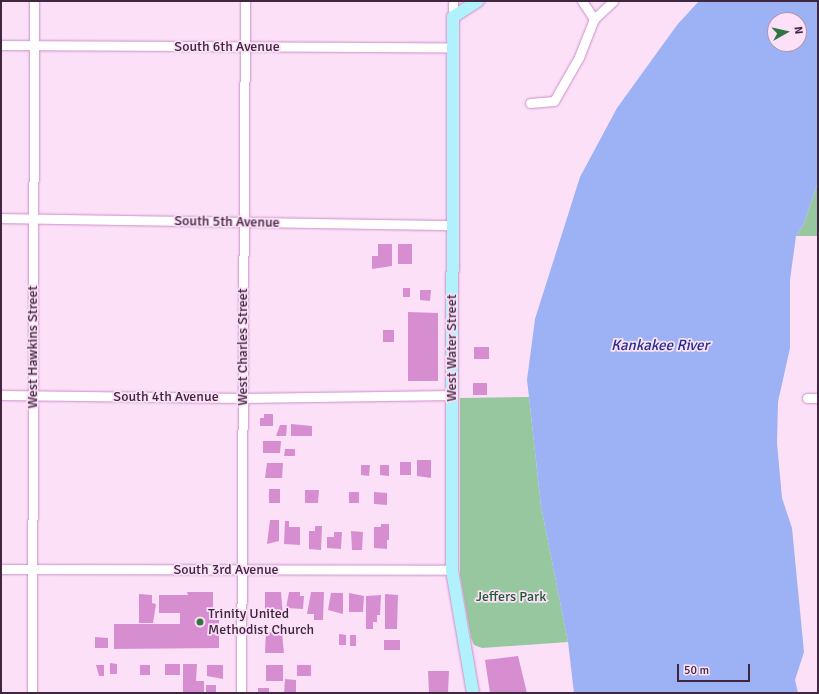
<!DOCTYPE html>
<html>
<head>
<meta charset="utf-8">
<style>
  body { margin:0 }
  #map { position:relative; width:819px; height:694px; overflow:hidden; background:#fbe0f8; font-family:Signika,sans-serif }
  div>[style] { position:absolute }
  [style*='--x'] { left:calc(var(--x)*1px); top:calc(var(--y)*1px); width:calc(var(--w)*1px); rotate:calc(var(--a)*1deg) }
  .green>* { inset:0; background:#96c79f }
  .water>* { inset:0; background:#9cb2f5 }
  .building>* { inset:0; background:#d78ed1 }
  .roads { filter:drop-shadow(0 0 1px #cd8ec7) drop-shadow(0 0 1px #cd8ec7) }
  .minor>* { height:9px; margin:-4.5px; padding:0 4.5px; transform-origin:4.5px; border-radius:4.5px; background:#fff }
  .major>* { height:12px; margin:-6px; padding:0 6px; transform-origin:6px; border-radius:6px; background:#b0f1fc }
  .dots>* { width:11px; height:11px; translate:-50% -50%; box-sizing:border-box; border:2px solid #fbe0f8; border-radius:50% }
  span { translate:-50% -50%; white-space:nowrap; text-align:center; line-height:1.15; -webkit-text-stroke:3.5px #fbe0f8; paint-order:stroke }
  .street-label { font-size:14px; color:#40263e }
  .park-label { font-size:14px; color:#1f5a30 }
  .poi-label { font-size:14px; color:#40263e }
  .left { translate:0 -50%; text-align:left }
  .water-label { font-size:15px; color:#22318e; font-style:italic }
  .frame { position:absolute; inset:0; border:2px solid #40263e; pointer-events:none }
  .north { position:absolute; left:767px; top:12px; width:40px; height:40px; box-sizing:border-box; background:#fbe0f8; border:1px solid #b096ae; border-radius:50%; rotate:82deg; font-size:11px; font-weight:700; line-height:16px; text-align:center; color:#40263e }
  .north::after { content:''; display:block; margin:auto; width:14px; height:18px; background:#307643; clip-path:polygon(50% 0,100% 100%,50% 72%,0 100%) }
  .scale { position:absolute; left:677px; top:664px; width:73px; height:18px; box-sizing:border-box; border:2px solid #40263e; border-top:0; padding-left:5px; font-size:12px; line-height:14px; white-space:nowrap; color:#40263e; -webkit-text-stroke:3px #fbe0f8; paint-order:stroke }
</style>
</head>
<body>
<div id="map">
  <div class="green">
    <i style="clip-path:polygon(818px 182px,818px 236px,796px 236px,803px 226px)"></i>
    <i style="clip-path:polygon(529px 397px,541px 506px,568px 642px,482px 648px,474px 645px,471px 638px,460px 575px,460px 398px)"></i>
  </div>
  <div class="water">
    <i style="clip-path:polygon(evenodd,699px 1px,818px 1px,818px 182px,803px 226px,796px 236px,790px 280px,790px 348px,778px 402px,777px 443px,782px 498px,792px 528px,804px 652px,795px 680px,798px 693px,574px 693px,568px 642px,541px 506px,529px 397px,527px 380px,535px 319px,580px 177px,617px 108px,677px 25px,699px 1px,775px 20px,799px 20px,799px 44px,775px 44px,775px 20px)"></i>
  </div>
  <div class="building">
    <i style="clip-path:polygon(378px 244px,392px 244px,392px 266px,372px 269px,372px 256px,378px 256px)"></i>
    <i style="clip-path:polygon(398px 244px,412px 244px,412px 264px,398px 264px)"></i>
    <i style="clip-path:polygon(403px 288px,410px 288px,410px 297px,403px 297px)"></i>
    <i style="clip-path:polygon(420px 290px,431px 290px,430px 301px,420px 300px)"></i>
    <i style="clip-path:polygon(408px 312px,438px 313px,438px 381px,408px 381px)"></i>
    <i style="clip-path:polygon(383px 330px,394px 330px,394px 342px,383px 342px)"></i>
    <i style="clip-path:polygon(474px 347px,489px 347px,489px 359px,474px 359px)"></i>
    <i style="clip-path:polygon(473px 383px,487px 383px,487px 395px,473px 395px)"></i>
    <i style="clip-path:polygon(264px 414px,273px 414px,273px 426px,260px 426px,260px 418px,264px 418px)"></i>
    <i style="clip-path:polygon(291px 424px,312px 426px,312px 436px,291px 436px)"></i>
    <i style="clip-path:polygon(280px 425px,287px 425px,286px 436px,276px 436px)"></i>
    <i style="clip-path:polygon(263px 441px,281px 441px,280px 453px,263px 453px)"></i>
    <i style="clip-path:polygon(285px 449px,295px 449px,295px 456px,284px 456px)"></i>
    <i style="clip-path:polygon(417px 460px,431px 460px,431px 478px,417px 476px)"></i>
    <i style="clip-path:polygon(400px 462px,411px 462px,411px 475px,400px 475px)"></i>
    <i style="clip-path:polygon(267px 463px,283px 463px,282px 478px,265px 478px)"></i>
    <i style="clip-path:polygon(361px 465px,370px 465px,369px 476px,361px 475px)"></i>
    <i style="clip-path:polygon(380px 465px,389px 465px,389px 476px,380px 475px)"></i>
    <i style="clip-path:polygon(269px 489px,280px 489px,280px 503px,269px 503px)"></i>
    <i style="clip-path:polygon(305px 490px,319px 490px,318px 503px,305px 503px)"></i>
    <i style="clip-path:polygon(349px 492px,359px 492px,359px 503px,349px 503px)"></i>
    <i style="clip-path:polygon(374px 492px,387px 493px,387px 505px,374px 504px)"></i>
    <i style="clip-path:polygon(270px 520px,279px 520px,279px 541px,267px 544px)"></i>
    <i style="clip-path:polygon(285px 521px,289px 521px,289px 527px,300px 527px,300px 545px,284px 544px)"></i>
    <i style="clip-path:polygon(381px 524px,389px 524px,389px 540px,387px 540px,387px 549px,374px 548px,374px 527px,381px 527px)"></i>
    <i style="clip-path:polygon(315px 526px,322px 526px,321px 550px,309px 549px,309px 531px,315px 531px)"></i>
    <i style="clip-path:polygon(351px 531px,363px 532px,362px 550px,352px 550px)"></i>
    <i style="clip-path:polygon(334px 532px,342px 532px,341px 549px,327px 548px,327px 537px,334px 537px)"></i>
    <i style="clip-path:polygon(187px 592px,213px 592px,213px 620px,219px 620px,219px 648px,114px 649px,114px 624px,180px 624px,180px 613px,159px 613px,159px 595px,188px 595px)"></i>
    <i style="clip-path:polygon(265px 592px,281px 592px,283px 616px,265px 615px)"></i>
    <i style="clip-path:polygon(289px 592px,300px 592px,300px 596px,304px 596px,303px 609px,286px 608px)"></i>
    <i style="clip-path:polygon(311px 592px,324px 592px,323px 620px,314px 620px,314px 614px,307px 614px)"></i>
    <i style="clip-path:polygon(331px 593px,343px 593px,343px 614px,328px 610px)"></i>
    <i style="clip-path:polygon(349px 593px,364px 596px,363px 612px,349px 612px)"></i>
    <i style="clip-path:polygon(139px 594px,152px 595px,152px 603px,156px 604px,153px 623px,139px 623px)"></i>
    <i style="clip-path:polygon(385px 594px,398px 595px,397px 629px,385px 629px)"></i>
    <i style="clip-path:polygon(381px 595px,380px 615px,377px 615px,377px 622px,373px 622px,373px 629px,366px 629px,366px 596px)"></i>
    <i style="clip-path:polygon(266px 632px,282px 633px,284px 653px,265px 653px)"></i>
    <i style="clip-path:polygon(339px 634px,346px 635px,346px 645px,339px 645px)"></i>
    <i style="clip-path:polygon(350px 635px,356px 635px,356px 646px,350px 646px)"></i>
    <i style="clip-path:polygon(95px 637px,108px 638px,108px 648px,95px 648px)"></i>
    <i style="clip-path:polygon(384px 640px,400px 640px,400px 650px,384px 650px)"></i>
    <i style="clip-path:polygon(518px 656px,527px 693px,490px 693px,485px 660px)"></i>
    <i style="clip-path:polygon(110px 663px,117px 664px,117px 674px,110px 674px)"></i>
    <i style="clip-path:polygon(165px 664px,180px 664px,180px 675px,165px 675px)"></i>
    <i style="clip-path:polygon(183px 664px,197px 664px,196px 681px,204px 681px,204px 693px,183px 693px)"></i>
    <i style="clip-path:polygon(96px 665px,104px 665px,104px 676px,99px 676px)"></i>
    <i style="clip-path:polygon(140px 665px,150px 665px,150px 675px,140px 675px)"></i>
    <i style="clip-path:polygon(207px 665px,223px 665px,223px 679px,207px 676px)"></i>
    <i style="clip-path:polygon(266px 665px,283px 665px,283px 681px,266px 681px)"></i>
    <i style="clip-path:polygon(297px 665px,311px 665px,311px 676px,297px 676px)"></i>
    <i style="clip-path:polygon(428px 671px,449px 671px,448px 693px,429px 693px)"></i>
    <i style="clip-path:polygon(285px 679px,296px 680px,296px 693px,284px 693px)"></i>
    <i style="clip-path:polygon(206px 685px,216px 685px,216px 693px,206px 693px)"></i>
    <i style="clip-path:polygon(258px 688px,269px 688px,269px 693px,258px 693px)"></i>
  </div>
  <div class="roads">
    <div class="minor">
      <i style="--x:582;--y:1;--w:22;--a:56"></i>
      <i style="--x:453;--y:17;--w:16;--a:-90"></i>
      <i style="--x:1;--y:45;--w:452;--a:0.3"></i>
      <i style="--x:530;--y:103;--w:24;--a:-5"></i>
      <i style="--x:554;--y:101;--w:51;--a:-60.4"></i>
      <i style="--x:579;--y:57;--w:41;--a:-68.5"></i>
      <i style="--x:594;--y:19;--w:26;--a:-43"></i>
      <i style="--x:1;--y:218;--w:452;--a:0.9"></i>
      <i style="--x:1;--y:395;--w:242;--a:0.7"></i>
      <i style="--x:243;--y:398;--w:209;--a:-0.8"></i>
      <i style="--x:807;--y:398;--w:11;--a:0"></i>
      <i style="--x:1;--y:569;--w:451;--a:0.1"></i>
      <i style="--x:32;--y:693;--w:692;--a:-89.83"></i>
      <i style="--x:241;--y:693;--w:692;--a:-89.67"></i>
    </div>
    <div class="major">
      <i style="--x:473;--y:693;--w:125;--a:-99.7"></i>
      <i style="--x:452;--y:570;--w:553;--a:-89.9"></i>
      <i style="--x:453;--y:17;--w:30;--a:-33"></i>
    </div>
  </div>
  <div class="dots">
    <i style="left:200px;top:622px;background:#307643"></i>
  </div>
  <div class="street-label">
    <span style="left:227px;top:47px">South 6th Avenue</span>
    <span style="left:227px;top:222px;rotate:1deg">South 5th Avenue</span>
    <span style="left:33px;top:347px;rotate:-90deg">West Hawkins Street</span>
    <span style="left:243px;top:347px;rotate:-90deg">West Charles Street</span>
    <span style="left:452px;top:348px;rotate:-90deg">West Water Street</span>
    <span style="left:166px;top:397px">South 4th Avenue</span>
    <span style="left:226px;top:570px">South 3rd Avenue</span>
  </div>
  <div class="park-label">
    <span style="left:511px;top:597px">Jeffers Park</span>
  </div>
  <div class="poi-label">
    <span class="left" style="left:208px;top:622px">Trinity United<br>Methodist Church</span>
  </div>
  <div class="water-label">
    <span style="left:660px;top:346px">Kankakee River</span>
  </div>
  <div class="frame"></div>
  <div class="north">N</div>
  <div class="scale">50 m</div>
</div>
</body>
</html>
